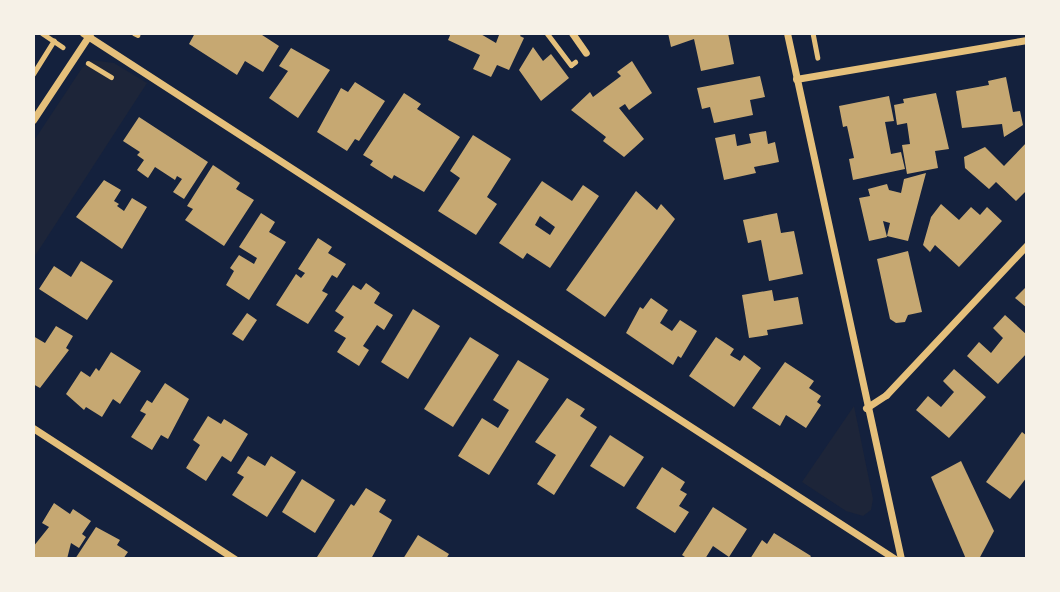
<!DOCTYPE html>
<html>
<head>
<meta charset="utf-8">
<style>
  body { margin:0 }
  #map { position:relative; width:1060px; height:592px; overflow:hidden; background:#14213d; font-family:"Golos Text",sans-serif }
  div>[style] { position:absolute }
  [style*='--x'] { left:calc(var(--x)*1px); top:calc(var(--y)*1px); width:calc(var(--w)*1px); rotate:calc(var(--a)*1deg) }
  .green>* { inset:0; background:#1d2539 }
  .building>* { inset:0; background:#c6a872 }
  .path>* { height:4.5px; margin:-2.25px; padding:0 2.25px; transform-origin:2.25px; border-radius:2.25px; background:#e5c07b }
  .minor>* { height:7px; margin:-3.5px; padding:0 3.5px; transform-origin:3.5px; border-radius:3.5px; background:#e5c07b }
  span { translate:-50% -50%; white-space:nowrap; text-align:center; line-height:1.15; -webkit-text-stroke:7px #f6f1e7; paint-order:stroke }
  .frame { position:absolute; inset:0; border:35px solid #f6f1e7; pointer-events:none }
</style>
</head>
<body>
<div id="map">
  <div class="green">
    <i style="clip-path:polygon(91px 60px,114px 63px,147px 83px,33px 259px,33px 142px,82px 68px)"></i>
    <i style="clip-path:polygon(854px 406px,873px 499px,871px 510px,863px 516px,846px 511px,802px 482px)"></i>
  </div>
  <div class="building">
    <i style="clip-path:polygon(195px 33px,259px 33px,279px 46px,263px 72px,245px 61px,237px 75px,189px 44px)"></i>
    <i style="clip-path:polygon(451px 33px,479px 33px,496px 43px,499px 35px,495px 33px,522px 33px,520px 36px,524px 38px,509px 70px,497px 65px,491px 77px,473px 69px,480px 55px,448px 40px)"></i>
    <i style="clip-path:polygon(668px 33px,728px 33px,734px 64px,701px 71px,694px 39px,671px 47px)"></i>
    <i style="clip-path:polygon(533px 47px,543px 61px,551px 54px,569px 78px,541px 101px,519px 70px)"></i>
    <i style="clip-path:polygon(291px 48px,330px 70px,298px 118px,269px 98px,288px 71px,279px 66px)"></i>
    <i style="clip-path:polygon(632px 61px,652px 93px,629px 110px,625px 104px,619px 108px,644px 139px,624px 157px,603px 141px,606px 137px,571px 110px,590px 92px,593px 97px,621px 76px,617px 72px)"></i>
    <i style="clip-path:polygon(760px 76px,765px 97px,750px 100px,753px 115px,714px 123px,710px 107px,702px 109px,697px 88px)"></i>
    <i style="clip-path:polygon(1006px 77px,1013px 112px,1020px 111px,1023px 125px,1004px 137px,1002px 124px,962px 128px,956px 91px,989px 85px,988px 81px)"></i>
    <i style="clip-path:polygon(355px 82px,385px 101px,359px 141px,355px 139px,347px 151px,317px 132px,341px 88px,348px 92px)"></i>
    <i style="clip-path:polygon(404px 93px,421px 104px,417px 109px,460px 137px,424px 192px,394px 175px,392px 179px,370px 165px,373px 161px,363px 155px)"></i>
    <i style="clip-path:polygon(936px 93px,949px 149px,935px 151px,938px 168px,907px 174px,902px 145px,910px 144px,907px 123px,897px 125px,894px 105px,904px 103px,903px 99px)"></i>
    <i style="clip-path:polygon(889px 96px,894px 121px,885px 122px,891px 154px,901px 152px,905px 169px,853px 180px,849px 159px,854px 158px,847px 126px,843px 127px,839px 106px)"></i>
    <i style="clip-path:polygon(139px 117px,208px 162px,184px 199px,173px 192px,182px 179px,177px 176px,175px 180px,155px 167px,148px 178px,137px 170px,144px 160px,137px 155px,140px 152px,123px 141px)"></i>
    <i style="clip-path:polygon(766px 131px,768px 144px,775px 142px,779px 162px,754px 167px,756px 173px,724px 180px,715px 138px,735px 134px,737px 146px,751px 143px,749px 134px)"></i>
    <i style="clip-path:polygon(473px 135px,511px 159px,487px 197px,497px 204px,476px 235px,438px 211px,460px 178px,450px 171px)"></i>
    <i style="clip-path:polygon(1027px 142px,1027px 190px,1016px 201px,996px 182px,989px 189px,965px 168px,964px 157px,985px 147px,1004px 166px)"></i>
    <i style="clip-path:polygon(213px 165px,240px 183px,236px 189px,254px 200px,224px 246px,185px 220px,193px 209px,187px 206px)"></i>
    <i style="clip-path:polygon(926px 173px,908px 241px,887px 236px,890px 223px,883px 221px,887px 237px,869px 241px,859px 198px,870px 196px,868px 189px,887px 184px,889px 190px,901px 193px,904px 179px)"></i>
    <i style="clip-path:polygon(104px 180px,121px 190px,114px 201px,119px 204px,117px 206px,124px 211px,132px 198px,147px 207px,122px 249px,76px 217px)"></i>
    <i style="clip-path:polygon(evenodd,542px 181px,572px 201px,583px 185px,599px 196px,550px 268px,527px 253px,523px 259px,499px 243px,542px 181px,540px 216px,555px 227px,550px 235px,535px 225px,540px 216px)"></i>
    <i style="clip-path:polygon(636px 191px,657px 210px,661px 204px,675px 219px,605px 317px,566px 290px)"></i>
    <i style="clip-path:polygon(941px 204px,959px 220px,971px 207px,980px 215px,987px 207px,1002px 221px,959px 267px,935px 245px,930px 252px,923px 245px,931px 217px)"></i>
    <i style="clip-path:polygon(261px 213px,275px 222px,269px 232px,286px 242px,249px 300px,226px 285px,234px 271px,230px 268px,239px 255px,254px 264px,257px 258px,239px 247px)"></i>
    <i style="clip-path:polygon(777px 213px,781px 233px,794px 231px,803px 274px,769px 281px,761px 240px,748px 243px,743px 220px)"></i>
    <i style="clip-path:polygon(318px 238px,332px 247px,328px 253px,346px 264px,337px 278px,332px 275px,322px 291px,328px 294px,308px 324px,276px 305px,296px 274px,301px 278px,305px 273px,298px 269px)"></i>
    <i style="clip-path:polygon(908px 251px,922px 312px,908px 315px,905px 322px,896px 323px,890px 319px,877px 259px)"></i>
    <i style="clip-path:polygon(81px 261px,113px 281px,87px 320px,39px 289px,54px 266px,71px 277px)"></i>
    <i style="clip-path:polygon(366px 283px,380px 293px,374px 303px,393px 315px,384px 330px,377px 325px,363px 346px,369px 350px,359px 366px,337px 352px,346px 338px,334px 331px,344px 317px,335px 311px,353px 285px,361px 290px)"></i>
    <i style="clip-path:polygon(1027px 286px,1027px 308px,1015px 298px)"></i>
    <i style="clip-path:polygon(772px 290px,774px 301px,798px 297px,803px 324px,767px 330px,768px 335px,749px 338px,742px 295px)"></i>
    <i style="clip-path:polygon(651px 298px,668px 310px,660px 323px,672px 331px,680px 320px,697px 331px,681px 358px,678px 356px,673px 365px,626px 333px,640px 307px,643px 309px)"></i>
    <i style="clip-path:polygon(413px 309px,440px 326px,408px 379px,381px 362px)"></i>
    <i style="clip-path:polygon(247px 313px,257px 320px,243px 341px,232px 334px)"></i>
    <i style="clip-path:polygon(1005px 315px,1027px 335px,1027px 353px,998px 384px,967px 356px,979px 342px,991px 353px,1003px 338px,993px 328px)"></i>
    <i style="clip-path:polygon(56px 326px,73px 336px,66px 348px,69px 350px,40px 388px,33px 384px,33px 336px,45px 343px)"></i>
    <i style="clip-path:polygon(470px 337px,499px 355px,453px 427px,424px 409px)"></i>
    <i style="clip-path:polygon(716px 337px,734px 349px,730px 355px,740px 361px,744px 355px,761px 368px,734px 407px,689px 376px)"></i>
    <i style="clip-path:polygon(111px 352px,141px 371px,120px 404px,113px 399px,102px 417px,86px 407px,84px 410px,66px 394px,81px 371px,90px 377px,96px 368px,99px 371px)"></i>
    <i style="clip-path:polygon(518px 360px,549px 379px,489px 475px,458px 456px,482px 418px,498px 428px,509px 410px,493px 400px)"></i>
    <i style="clip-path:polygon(785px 362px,814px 381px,809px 388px,821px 396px,817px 402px,821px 405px,806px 428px,786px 415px,780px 426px,752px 408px)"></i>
    <i style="clip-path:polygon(954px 369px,986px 397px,949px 438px,916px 410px,928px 396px,941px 407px,954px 392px,943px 381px)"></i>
    <i style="clip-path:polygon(165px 383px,189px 399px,168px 439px,161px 435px,152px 450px,131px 437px,146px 414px,140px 411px,147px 400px,152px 403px)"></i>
    <i style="clip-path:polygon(567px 398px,585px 409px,580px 416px,597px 427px,554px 495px,537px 484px,556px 455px,535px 442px)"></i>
    <i style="clip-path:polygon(208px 416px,221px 424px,224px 419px,248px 434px,231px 462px,222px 456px,206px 481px,186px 468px,200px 445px,193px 440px)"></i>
    <i style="clip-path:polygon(1022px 432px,1027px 436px,1027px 477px,1010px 499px,986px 482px)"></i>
    <i style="clip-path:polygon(610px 435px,644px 457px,624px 487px,590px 466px)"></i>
    <i style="clip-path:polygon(248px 456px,265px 466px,271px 456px,296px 472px,267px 517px,232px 495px,244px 477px,237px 473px)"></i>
    <i style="clip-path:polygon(961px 461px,994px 531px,979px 559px,966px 559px,931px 477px)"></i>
    <i style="clip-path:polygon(662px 467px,685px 482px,680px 490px,687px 494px,679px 506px,689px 512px,675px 533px,636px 508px)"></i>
    <i style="clip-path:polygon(302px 479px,335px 500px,315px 533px,282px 512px)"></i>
    <i style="clip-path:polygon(366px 488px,386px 500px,379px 512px,392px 520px,371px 559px,317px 557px,351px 504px,354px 506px)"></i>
    <i style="clip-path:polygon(54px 503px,70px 514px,73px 509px,91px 521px,82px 534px,86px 537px,79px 548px,71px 543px,67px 559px,33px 559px,33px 547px,49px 527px,42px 523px)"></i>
    <i style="clip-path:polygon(713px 507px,747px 529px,729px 557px,713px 546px,705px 559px,688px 559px,682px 555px)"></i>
    <i style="clip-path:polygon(96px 527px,120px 540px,117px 545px,128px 552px,123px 559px,75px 559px)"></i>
    <i style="clip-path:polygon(774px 533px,811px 556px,809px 559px,750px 559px,762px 540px,767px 544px)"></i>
    <i style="clip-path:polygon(418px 535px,449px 554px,446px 559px,403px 559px)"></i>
  </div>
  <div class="path">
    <i style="--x:42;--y:33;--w:25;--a:34"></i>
    <i style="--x:134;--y:33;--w:4;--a:27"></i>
    <i style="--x:547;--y:33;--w:40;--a:53"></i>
    <i style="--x:571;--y:65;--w:5;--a:-37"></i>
    <i style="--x:813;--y:33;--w:25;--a:79"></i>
    <i style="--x:88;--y:63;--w:27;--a:31"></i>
    <i style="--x:33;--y:74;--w:39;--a:-58"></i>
  </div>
  <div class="minor">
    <i style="--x:83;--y:33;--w:967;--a:32.93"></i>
    <i style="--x:572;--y:33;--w:24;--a:55"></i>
    <i style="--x:787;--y:33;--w:538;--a:77.77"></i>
    <i style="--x:796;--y:79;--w:234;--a:-9.6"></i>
    <i style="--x:33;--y:120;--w:103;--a:-56.5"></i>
    <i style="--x:866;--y:408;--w:24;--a:-33"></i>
    <i style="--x:886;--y:395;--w:206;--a:-46.8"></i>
    <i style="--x:33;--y:428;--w:241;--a:33"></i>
  </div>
  <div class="frame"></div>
</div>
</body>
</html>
